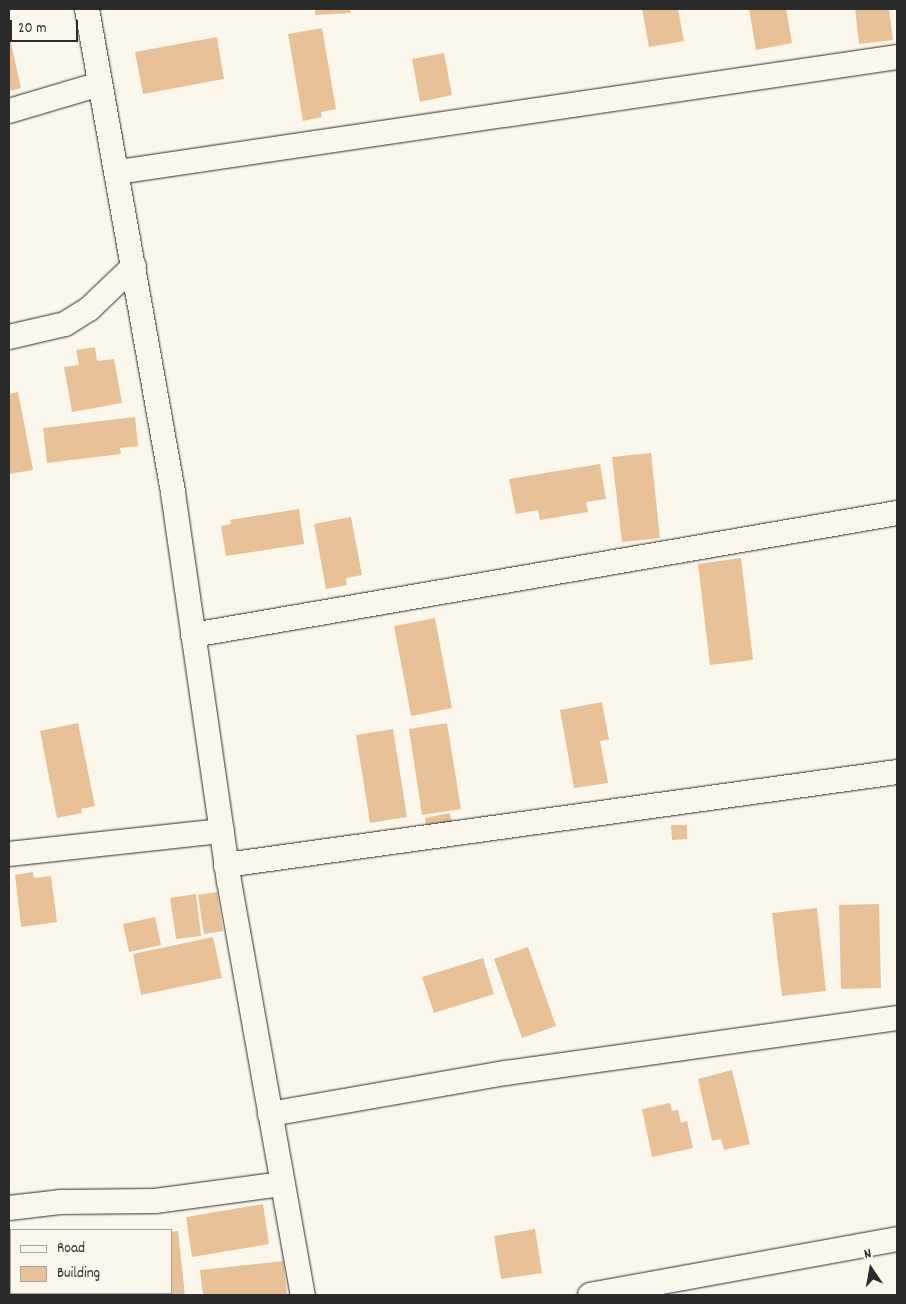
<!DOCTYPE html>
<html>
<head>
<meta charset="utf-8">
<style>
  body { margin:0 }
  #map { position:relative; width:906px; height:1304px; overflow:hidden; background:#fbf7ec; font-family:Dekko,sans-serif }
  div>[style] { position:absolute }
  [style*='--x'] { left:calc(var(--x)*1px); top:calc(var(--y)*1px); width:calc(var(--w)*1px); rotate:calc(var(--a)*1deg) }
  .building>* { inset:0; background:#e8c199 }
  .roads { filter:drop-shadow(0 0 1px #2b2b2b) drop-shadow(0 0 1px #2b2b2b) }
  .street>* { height:24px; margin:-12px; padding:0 12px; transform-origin:12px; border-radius:12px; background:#fbf7ec }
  span { translate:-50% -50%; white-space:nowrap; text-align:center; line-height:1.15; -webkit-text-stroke:5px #fbf7ec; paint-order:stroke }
  .frame { position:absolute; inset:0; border:10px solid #2b2b2b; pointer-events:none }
  .legend { position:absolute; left:10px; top:1229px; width:162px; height:65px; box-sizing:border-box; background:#fbf7ec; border:1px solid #a8a59f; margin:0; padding:6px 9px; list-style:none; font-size:15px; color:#2b2b2b }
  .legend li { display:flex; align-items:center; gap:10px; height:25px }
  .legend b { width:25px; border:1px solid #a8a59f }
  .north { position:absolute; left:846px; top:1244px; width:50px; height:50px; -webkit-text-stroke:4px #fbf7ec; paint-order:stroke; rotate:348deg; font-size:14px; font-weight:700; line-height:20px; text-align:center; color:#2b2b2b }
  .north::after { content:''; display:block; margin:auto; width:18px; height:22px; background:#2b2b2b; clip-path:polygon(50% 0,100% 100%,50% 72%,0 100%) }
  .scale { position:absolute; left:10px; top:20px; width:68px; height:22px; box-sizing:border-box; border:2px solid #2b2b2b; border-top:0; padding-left:6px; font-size:15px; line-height:18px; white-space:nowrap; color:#2b2b2b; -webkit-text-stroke:4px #fbf7ec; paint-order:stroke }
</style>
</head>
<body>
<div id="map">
  <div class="building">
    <i style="clip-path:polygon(315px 9px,350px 9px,351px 13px,315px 15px)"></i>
    <i style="clip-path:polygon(642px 9px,678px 9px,684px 41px,649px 47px)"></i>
    <i style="clip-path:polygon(749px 9px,786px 9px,792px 43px,756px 50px)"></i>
    <i style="clip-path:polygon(855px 9px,889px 9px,893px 40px,859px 44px)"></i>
    <i style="clip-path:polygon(322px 28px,336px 109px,321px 112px,322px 117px,303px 121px,288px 34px)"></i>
    <i style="clip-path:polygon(9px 34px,21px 88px,9px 91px)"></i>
    <i style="clip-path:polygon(217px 37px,224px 79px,143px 94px,135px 52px)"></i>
    <i style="clip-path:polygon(444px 53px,452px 95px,420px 102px,412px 59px)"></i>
    <i style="clip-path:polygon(95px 347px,97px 361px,114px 359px,122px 403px,72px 412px,64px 367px,79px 365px,76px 350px)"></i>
    <i style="clip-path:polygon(18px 392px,33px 470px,9px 474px,9px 394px)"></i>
    <i style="clip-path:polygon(135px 417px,138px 446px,120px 448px,121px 454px,47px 463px,43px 428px)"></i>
    <i style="clip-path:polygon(651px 453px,660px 538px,622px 542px,612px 457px)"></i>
    <i style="clip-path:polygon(600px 464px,606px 499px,586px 502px,588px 512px,540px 520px,538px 510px,516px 514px,509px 479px)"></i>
    <i style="clip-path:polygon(299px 509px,304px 544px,226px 556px,221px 526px,231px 524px,230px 520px)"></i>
    <i style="clip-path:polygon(351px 517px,362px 575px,346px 578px,347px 585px,326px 589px,314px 524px)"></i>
    <i style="clip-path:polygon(741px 558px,753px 660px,710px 665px,698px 564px)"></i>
    <i style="clip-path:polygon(435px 618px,452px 708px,411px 716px,394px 626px)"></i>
    <i style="clip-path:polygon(602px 702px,609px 740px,600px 741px,608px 783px,574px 788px,560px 710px)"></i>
    <i style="clip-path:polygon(78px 723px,95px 806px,81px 809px,82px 813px,57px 818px,40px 731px)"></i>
    <i style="clip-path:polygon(447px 723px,461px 809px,422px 815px,409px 729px)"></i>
    <i style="clip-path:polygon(393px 729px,407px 817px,370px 823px,356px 735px)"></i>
    <i style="clip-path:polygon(450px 813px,452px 827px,427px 832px,425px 818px)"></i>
    <i style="clip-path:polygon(671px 825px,687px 825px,687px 839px,672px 840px)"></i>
    <i style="clip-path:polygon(33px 872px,34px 878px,51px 876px,57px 922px,21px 927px,15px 875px)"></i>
    <i style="clip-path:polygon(217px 892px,223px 931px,204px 934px,198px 895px)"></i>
    <i style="clip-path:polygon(196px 894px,201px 936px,176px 939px,170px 898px)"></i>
    <i style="clip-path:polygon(879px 904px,881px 988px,841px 989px,839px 905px)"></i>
    <i style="clip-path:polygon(817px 908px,826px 991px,782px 996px,772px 913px)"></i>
    <i style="clip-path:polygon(155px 917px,161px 945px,129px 952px,123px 924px)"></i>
    <i style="clip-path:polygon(213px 937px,222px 978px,141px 995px,133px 954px)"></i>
    <i style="clip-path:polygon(528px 947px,556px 1026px,522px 1038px,494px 959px)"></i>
    <i style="clip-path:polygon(483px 958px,494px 994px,434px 1013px,422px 977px)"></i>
    <i style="clip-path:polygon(732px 1070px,750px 1144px,724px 1150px,721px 1139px,712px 1141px,698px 1079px)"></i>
    <i style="clip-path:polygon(670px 1103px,672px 1111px,678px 1110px,681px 1123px,687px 1121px,693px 1148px,652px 1157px,642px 1109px)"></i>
    <i style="clip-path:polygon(263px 1204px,269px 1244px,192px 1257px,186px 1217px)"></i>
    <i style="clip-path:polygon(535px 1229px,542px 1273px,501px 1279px,494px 1236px)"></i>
    <i style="clip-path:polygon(178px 1231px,185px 1295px,151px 1295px,151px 1293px,171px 1293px,171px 1232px)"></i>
    <i style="clip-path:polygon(283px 1261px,287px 1295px,203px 1295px,200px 1270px)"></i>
  </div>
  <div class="roads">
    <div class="street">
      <i style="--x:87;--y:9;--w:492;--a:79.9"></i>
      <i style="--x:173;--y:493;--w:392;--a:81.8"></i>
      <i style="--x:229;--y:881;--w:421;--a:79.9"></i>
      <i style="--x:9;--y:111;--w:95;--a:-16.5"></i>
      <i style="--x:118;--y:172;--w:787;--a:-8.4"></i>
      <i style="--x:9;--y:337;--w:57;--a:-13.1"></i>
      <i style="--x:65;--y:324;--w:28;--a:-32"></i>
      <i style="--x:89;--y:309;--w:62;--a:-43.7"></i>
      <i style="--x:193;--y:635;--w:714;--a:-9.83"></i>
      <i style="--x:9;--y:854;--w:214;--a:-6.2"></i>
      <i style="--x:226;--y:865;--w:677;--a:-7.89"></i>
      <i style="--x:270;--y:1114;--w:240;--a:-9.9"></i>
      <i style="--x:506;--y:1073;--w:395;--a:-8"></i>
      <i style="--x:9;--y:1208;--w:51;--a:-6.7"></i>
      <i style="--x:60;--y:1202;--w:95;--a:-0.6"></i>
      <i style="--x:155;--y:1201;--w:129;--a:-7.6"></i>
      <i style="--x:590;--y:1295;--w:312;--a:-10.3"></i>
    </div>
  </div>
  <div class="frame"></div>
  <ul class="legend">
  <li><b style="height:6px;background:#fbf7ec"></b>Road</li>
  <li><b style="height:14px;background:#e8c199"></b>Building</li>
  </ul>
  <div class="north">N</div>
  <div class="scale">20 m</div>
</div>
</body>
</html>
